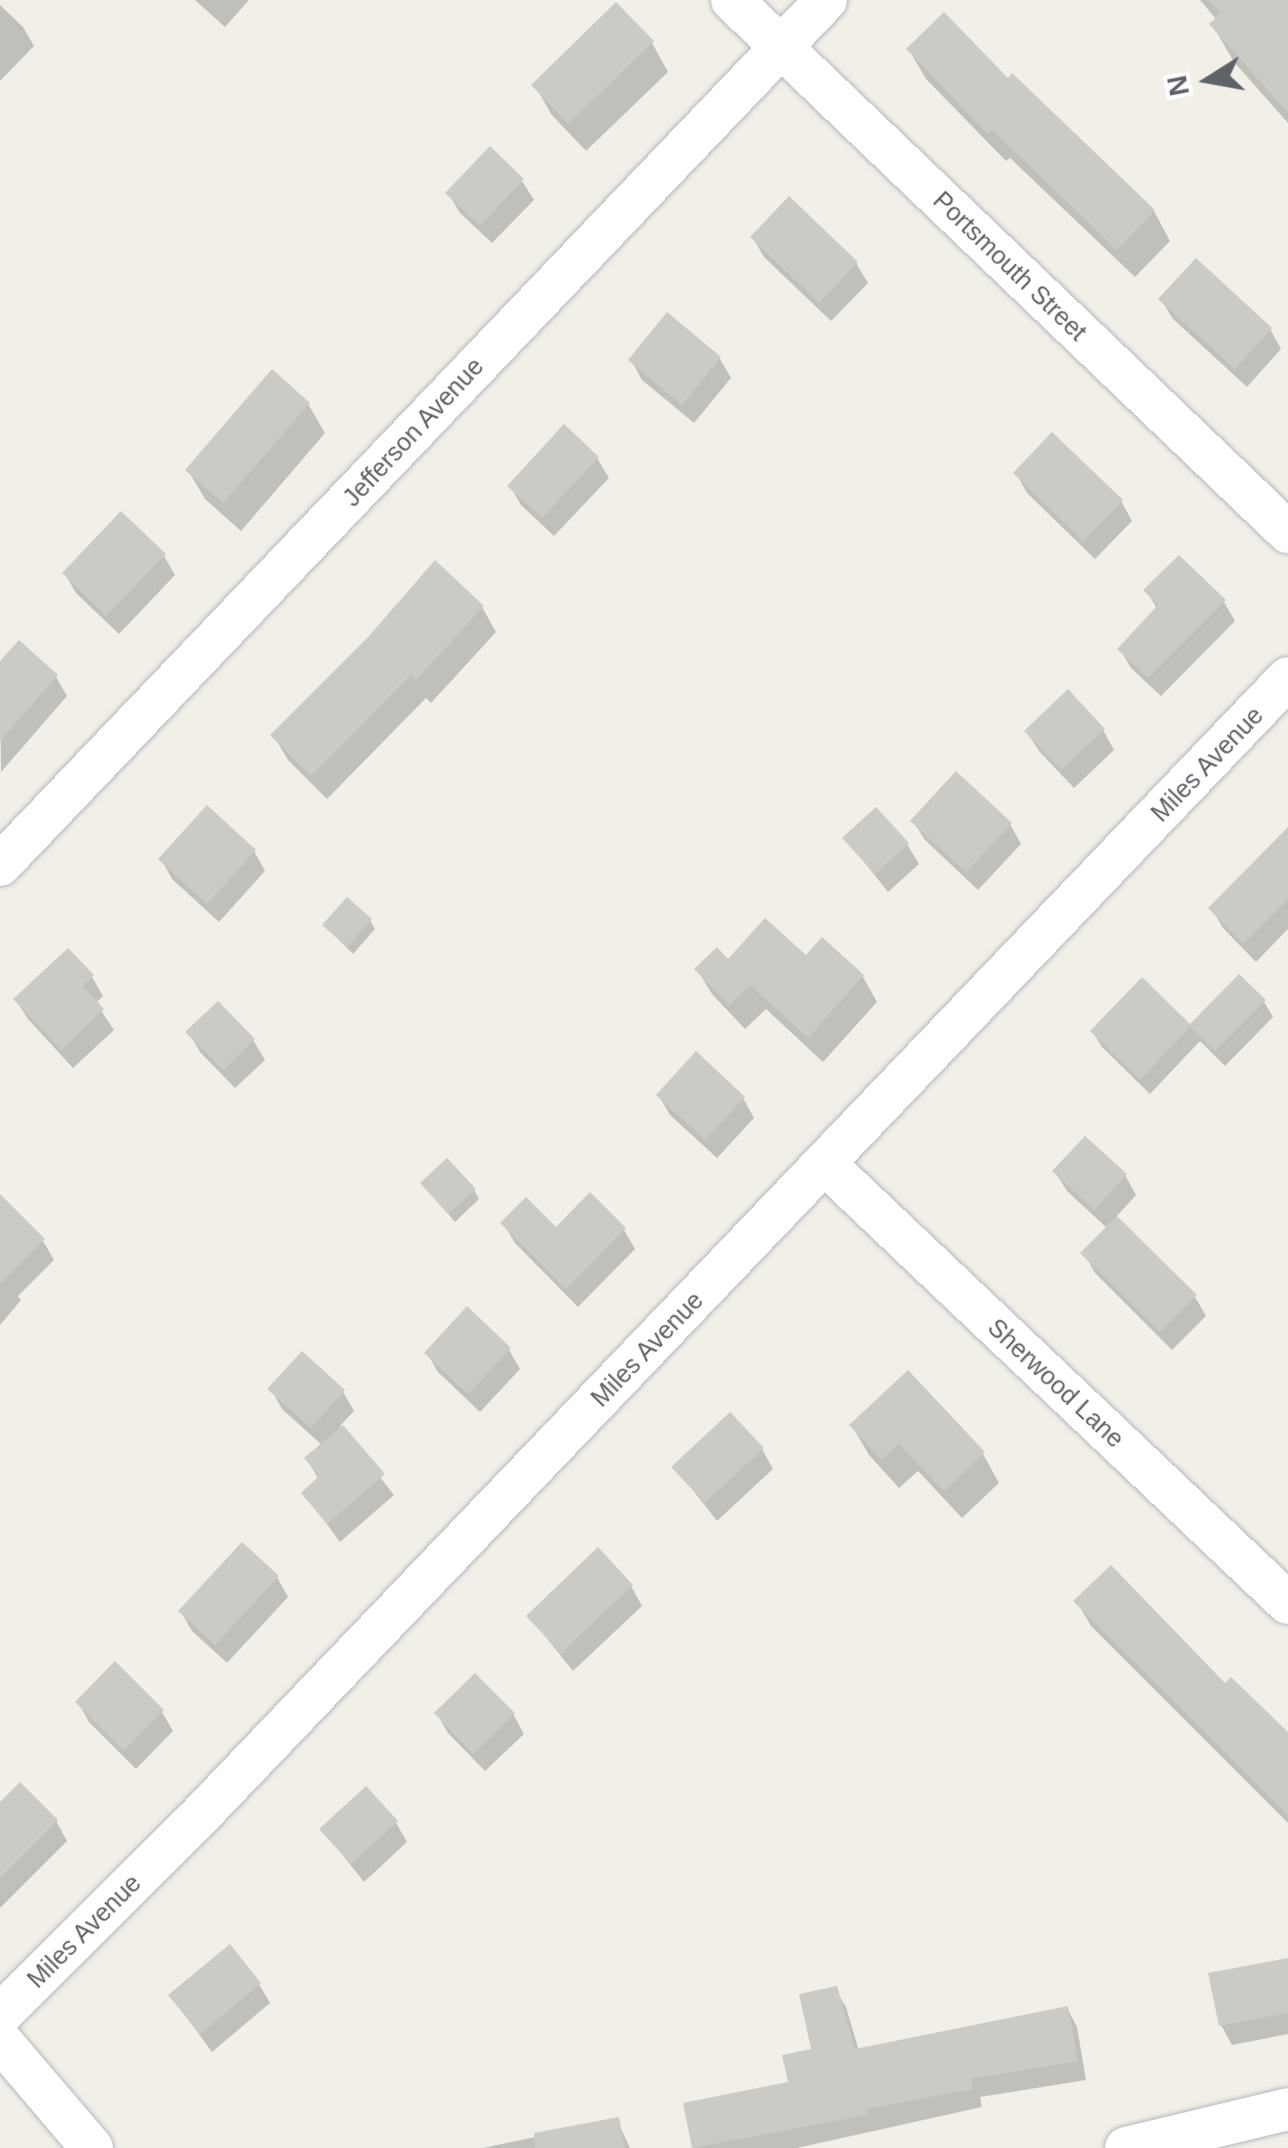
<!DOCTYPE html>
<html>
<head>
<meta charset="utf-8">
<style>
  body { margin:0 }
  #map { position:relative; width:1288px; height:2148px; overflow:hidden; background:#f1efe8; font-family:Arial,sans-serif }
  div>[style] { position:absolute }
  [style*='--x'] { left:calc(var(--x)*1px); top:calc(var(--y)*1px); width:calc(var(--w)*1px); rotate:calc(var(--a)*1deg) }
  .shadow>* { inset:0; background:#0003 }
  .building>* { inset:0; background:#cccac5 }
  .roads { filter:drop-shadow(0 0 2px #b5b8bc) drop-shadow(0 0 2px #b5b8bc) }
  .minor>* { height:42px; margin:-21px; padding:0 21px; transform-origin:21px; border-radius:21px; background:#fff }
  span { translate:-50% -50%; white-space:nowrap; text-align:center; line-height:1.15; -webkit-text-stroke:9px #fff; paint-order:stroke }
  .street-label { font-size:25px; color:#5f6368 }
  .north { position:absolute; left:1158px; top:30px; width:100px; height:100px; -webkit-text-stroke:8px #fff; paint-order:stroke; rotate:259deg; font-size:28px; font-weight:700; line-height:40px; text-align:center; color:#5f6368 }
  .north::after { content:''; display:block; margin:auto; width:35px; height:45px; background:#5f6368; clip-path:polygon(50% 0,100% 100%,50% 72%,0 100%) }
</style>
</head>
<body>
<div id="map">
  <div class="shadow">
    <i style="clip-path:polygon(195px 0,249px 0,225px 27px)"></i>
    <i style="clip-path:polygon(1200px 0,1288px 0,1288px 123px,1234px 62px,1212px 24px,1217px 20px)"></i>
    <i style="clip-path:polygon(0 5px,23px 27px,34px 46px,0 81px)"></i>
    <i style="clip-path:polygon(652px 43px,668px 72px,586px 151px,551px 114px,535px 85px)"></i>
    <i style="clip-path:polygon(909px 50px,1007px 82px,1154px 211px,1170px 241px,1135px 277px,1010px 158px,1006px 161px,926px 79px)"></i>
    <i style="clip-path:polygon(522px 181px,534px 200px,492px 243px,460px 213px,448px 193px)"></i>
    <i style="clip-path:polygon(753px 238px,856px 263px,868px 283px,831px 321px,764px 257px)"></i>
    <i style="clip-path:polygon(1161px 300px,1270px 329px,1281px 349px,1247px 387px,1173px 319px)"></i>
    <i style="clip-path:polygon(667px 316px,720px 359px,731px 378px,694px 423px,642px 380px,631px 360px)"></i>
    <i style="clip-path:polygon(308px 404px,325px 433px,241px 531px,205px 499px,188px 470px)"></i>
    <i style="clip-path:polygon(597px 458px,609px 478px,554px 536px,521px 505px,510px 486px)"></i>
    <i style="clip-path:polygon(1016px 473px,1121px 501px,1132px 521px,1095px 559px,1027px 493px)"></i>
    <i style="clip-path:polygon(164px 556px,175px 575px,119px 634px,76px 593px,65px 574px)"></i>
    <i style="clip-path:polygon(1147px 591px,1224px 602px,1235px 621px,1161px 696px,1131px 668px,1120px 649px,1157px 609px)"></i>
    <i style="clip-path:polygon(482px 607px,496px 632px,431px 703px,426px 698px,327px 799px,288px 760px,273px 735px)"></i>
    <i style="clip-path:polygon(0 665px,56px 677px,67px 696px,1px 772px)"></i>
    <i style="clip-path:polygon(1103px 730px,1114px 750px,1074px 788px,1039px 751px,1027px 732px)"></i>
    <i style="clip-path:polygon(913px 821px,1010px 824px,1021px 844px,978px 890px,925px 840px)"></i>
    <i style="clip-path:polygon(845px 838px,907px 844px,919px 864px,888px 892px)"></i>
    <i style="clip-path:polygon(1288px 850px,1288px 929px,1256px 962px,1223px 928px,1212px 909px)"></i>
    <i style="clip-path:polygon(254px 851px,265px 871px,219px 922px,172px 879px,161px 859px)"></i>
    <i style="clip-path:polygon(370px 920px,375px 929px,353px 954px,325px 926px)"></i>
    <i style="clip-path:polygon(822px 941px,863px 977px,877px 1002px,823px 1062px,766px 1009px,745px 1029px,712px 994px,697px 969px,807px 958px)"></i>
    <i style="clip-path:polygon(92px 977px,103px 996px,96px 1003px,114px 1030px,73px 1068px,28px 1019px,16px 1000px)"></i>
    <i style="clip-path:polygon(1142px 980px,1190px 1027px,1264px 1002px,1273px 1017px,1225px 1066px,1200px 1041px,1150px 1094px,1102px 1047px,1093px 1032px)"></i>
    <i style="clip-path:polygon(189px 1033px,253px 1040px,265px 1060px,235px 1088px,200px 1052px)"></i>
    <i style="clip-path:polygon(659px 1096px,743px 1098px,754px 1118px,717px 1158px,670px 1115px)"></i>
    <i style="clip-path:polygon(1055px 1172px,1125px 1175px,1136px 1195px,1115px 1218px,1195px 1297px,1206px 1316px,1172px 1350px,1095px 1273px,1084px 1253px,1108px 1229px,1067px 1191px)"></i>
    <i style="clip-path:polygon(423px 1184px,474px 1190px,479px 1199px,455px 1222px)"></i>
    <i style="clip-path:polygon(590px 1196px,624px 1230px,635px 1249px,578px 1307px,515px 1243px,503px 1223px,556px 1230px)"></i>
    <i style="clip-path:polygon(0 1222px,43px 1241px,54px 1260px,18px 1296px,21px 1300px,0 1325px)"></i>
    <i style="clip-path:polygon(509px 1350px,520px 1369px,480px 1412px,438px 1372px,427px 1353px)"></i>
    <i style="clip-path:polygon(271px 1389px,343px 1392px,354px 1411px,340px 1426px,394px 1495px,340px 1542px,304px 1493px,319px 1480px,307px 1459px,323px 1446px,282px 1409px)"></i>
    <i style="clip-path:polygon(852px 1426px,983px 1454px,999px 1483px,962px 1518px,918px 1471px,899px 1488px,869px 1455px)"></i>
    <i style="clip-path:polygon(762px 1449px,773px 1469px,717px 1521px,675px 1467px)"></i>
    <i style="clip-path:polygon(277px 1577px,288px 1597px,227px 1663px,192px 1631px,181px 1612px)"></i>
    <i style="clip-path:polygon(631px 1586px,642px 1606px,573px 1671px,529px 1616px)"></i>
    <i style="clip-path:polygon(1077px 1602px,1225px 1687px,1288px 1736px,1288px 1823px,1091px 1626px)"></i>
    <i style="clip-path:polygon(78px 1702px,162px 1712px,173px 1731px,136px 1769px,89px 1722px)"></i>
    <i style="clip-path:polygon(437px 1714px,513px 1714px,524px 1734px,485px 1771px,448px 1733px)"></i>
    <i style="clip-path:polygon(0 1806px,56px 1821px,67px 1841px,0 1908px)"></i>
    <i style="clip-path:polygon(396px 1823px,407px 1842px,364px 1882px,322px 1829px)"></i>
    <i style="clip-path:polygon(1288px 1960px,1288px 2034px,1232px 2045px,1221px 2025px)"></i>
    <i style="clip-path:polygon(259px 1984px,270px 2003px,212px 2052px,171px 1996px)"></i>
    <i style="clip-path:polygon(835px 1989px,846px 2007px,859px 2051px,1067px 2008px,1077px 2027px,1086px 2080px,980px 2097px,982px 2107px,797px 2148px,694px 2148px,686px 2105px,791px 2084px,814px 2051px)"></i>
    <i style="clip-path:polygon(617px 2120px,630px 2148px,483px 2148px)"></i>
  </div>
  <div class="building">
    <i style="clip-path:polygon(1209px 0,1288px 0,1288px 113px,1209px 24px,1221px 13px)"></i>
    <i style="clip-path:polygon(616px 2px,654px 41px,568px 124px,531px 85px)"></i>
    <i style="clip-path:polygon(944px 12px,1008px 78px,1012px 73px,1155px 210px,1117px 250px,992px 130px,988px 134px,906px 49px)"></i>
    <i style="clip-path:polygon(490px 146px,524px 179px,480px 226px,445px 193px)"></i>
    <i style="clip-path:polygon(789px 196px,858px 262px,819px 303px,750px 237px)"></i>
    <i style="clip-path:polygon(1196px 258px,1272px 328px,1235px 369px,1158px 299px)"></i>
    <i style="clip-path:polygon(667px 312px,721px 357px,682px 405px,628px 360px)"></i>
    <i style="clip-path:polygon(272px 369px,310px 403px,223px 503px,185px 470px)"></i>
    <i style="clip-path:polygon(564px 424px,599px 457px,542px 518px,507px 486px)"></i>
    <i style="clip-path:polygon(1052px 432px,1123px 500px,1083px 541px,1013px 473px)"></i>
    <i style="clip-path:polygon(121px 511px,166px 554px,106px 616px,62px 573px)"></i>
    <i style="clip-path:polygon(1179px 555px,1226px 600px,1148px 678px,1117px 649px,1158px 605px,1143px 590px)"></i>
    <i style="clip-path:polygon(435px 560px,484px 606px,416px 680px,411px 675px,311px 776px,270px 735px,369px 636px)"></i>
    <i style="clip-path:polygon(19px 640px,58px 675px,0 741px,0 661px)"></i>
    <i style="clip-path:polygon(1068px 689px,1105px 729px,1061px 770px,1024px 731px)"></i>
    <i style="clip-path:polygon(956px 771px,1012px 823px,966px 872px,910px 821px)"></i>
    <i style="clip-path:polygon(207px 805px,256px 850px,207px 904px,158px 859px)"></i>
    <i style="clip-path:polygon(876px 807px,909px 843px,875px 874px,842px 838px)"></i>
    <i style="clip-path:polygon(1288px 827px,1288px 899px,1243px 944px,1208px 908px)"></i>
    <i style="clip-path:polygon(347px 897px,372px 919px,347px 947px,322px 925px)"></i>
    <i style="clip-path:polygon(765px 918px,806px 955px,822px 937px,864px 975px,808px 1038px,750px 985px,729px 1005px,694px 969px,717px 947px,728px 959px)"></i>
    <i style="clip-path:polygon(68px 948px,94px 975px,83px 986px,104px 1009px,61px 1050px,13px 999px)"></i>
    <i style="clip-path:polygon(1239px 974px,1266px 1000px,1215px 1051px,1190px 1027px,1140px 1080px,1090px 1031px,1142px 977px,1190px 1024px)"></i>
    <i style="clip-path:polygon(218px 1001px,255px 1039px,223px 1070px,185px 1032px)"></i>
    <i style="clip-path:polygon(696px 1051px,745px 1097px,705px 1140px,656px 1095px)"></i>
    <i style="clip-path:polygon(1085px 1136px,1127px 1174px,1094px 1210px,1052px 1171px)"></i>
    <i style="clip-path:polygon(447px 1158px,476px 1189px,448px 1214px,420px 1183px)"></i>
    <i style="clip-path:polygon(590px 1192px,626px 1228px,566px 1289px,500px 1223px,526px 1197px,556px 1227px)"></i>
    <i style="clip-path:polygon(0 1194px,45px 1239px,0 1284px)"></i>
    <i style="clip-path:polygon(1117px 1216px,1197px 1295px,1160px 1332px,1080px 1253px)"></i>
    <i style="clip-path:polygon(467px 1306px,511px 1348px,468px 1394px,424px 1353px)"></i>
    <i style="clip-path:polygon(302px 1351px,345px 1390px,311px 1428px,267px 1389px)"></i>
    <i style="clip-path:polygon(908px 1370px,985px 1452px,944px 1491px,899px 1444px,881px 1460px,849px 1425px)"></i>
    <i style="clip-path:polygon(730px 1412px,764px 1448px,705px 1503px,671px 1467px)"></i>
    <i style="clip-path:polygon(343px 1425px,385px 1474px,327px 1524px,301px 1493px,319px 1476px,304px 1458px)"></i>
    <i style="clip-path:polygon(242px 1542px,279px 1576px,215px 1645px,178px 1611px)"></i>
    <i style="clip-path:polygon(598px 1547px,633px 1585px,561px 1653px,526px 1616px)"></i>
    <i style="clip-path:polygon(1111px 1565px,1225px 1683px,1231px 1677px,1288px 1732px,1288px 1815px,1073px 1601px)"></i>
    <i style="clip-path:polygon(115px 1661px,164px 1710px,124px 1751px,75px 1702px)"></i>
    <i style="clip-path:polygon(475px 1673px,515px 1713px,473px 1754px,434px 1713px)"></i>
    <i style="clip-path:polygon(20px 1782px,58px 1820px,0 1878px,0 1802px)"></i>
    <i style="clip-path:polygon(366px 1786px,398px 1821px,351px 1864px,319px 1829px)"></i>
    <i style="clip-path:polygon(230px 1944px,261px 1983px,200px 2034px,168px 1995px)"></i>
    <i style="clip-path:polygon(1288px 1958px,1288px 2013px,1219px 2026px,1208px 1973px)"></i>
    <i style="clip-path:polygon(837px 1986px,855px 2049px,1068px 2006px,1078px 2061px,971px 2079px,973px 2089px,866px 2109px,867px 2115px,692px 2148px,683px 2103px,788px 2082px,782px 2055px,811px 2049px,799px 1994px)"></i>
    <i style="clip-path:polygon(619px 2117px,625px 2148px,535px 2148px,534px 2133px)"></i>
  </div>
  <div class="roads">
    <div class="minor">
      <i style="--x:732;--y:0;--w:770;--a:43.74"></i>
      <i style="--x:0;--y:865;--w:1196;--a:-46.32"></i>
      <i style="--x:825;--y:1164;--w:638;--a:43.48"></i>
      <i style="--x:0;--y:2015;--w:275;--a:-44.9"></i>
      <i style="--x:195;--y:1821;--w:1581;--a:-46.28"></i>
      <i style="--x:0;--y:2040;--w:142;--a:49.6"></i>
      <i style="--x:1126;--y:2148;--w:167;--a:-13.5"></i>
    </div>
  </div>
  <div class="street-label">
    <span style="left:1010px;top:266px;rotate:44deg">Portsmouth Street</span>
    <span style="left:413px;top:432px;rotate:-47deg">Jefferson Avenue</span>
    <span style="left:1207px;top:764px;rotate:-46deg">Miles Avenue</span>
    <span style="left:647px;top:1349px;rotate:-46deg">Miles Avenue</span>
    <span style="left:1056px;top:1383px;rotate:43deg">Sherwood Lane</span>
    <span style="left:84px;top:1931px;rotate:-45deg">Miles Avenue</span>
  </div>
  <div class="north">N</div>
</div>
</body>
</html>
